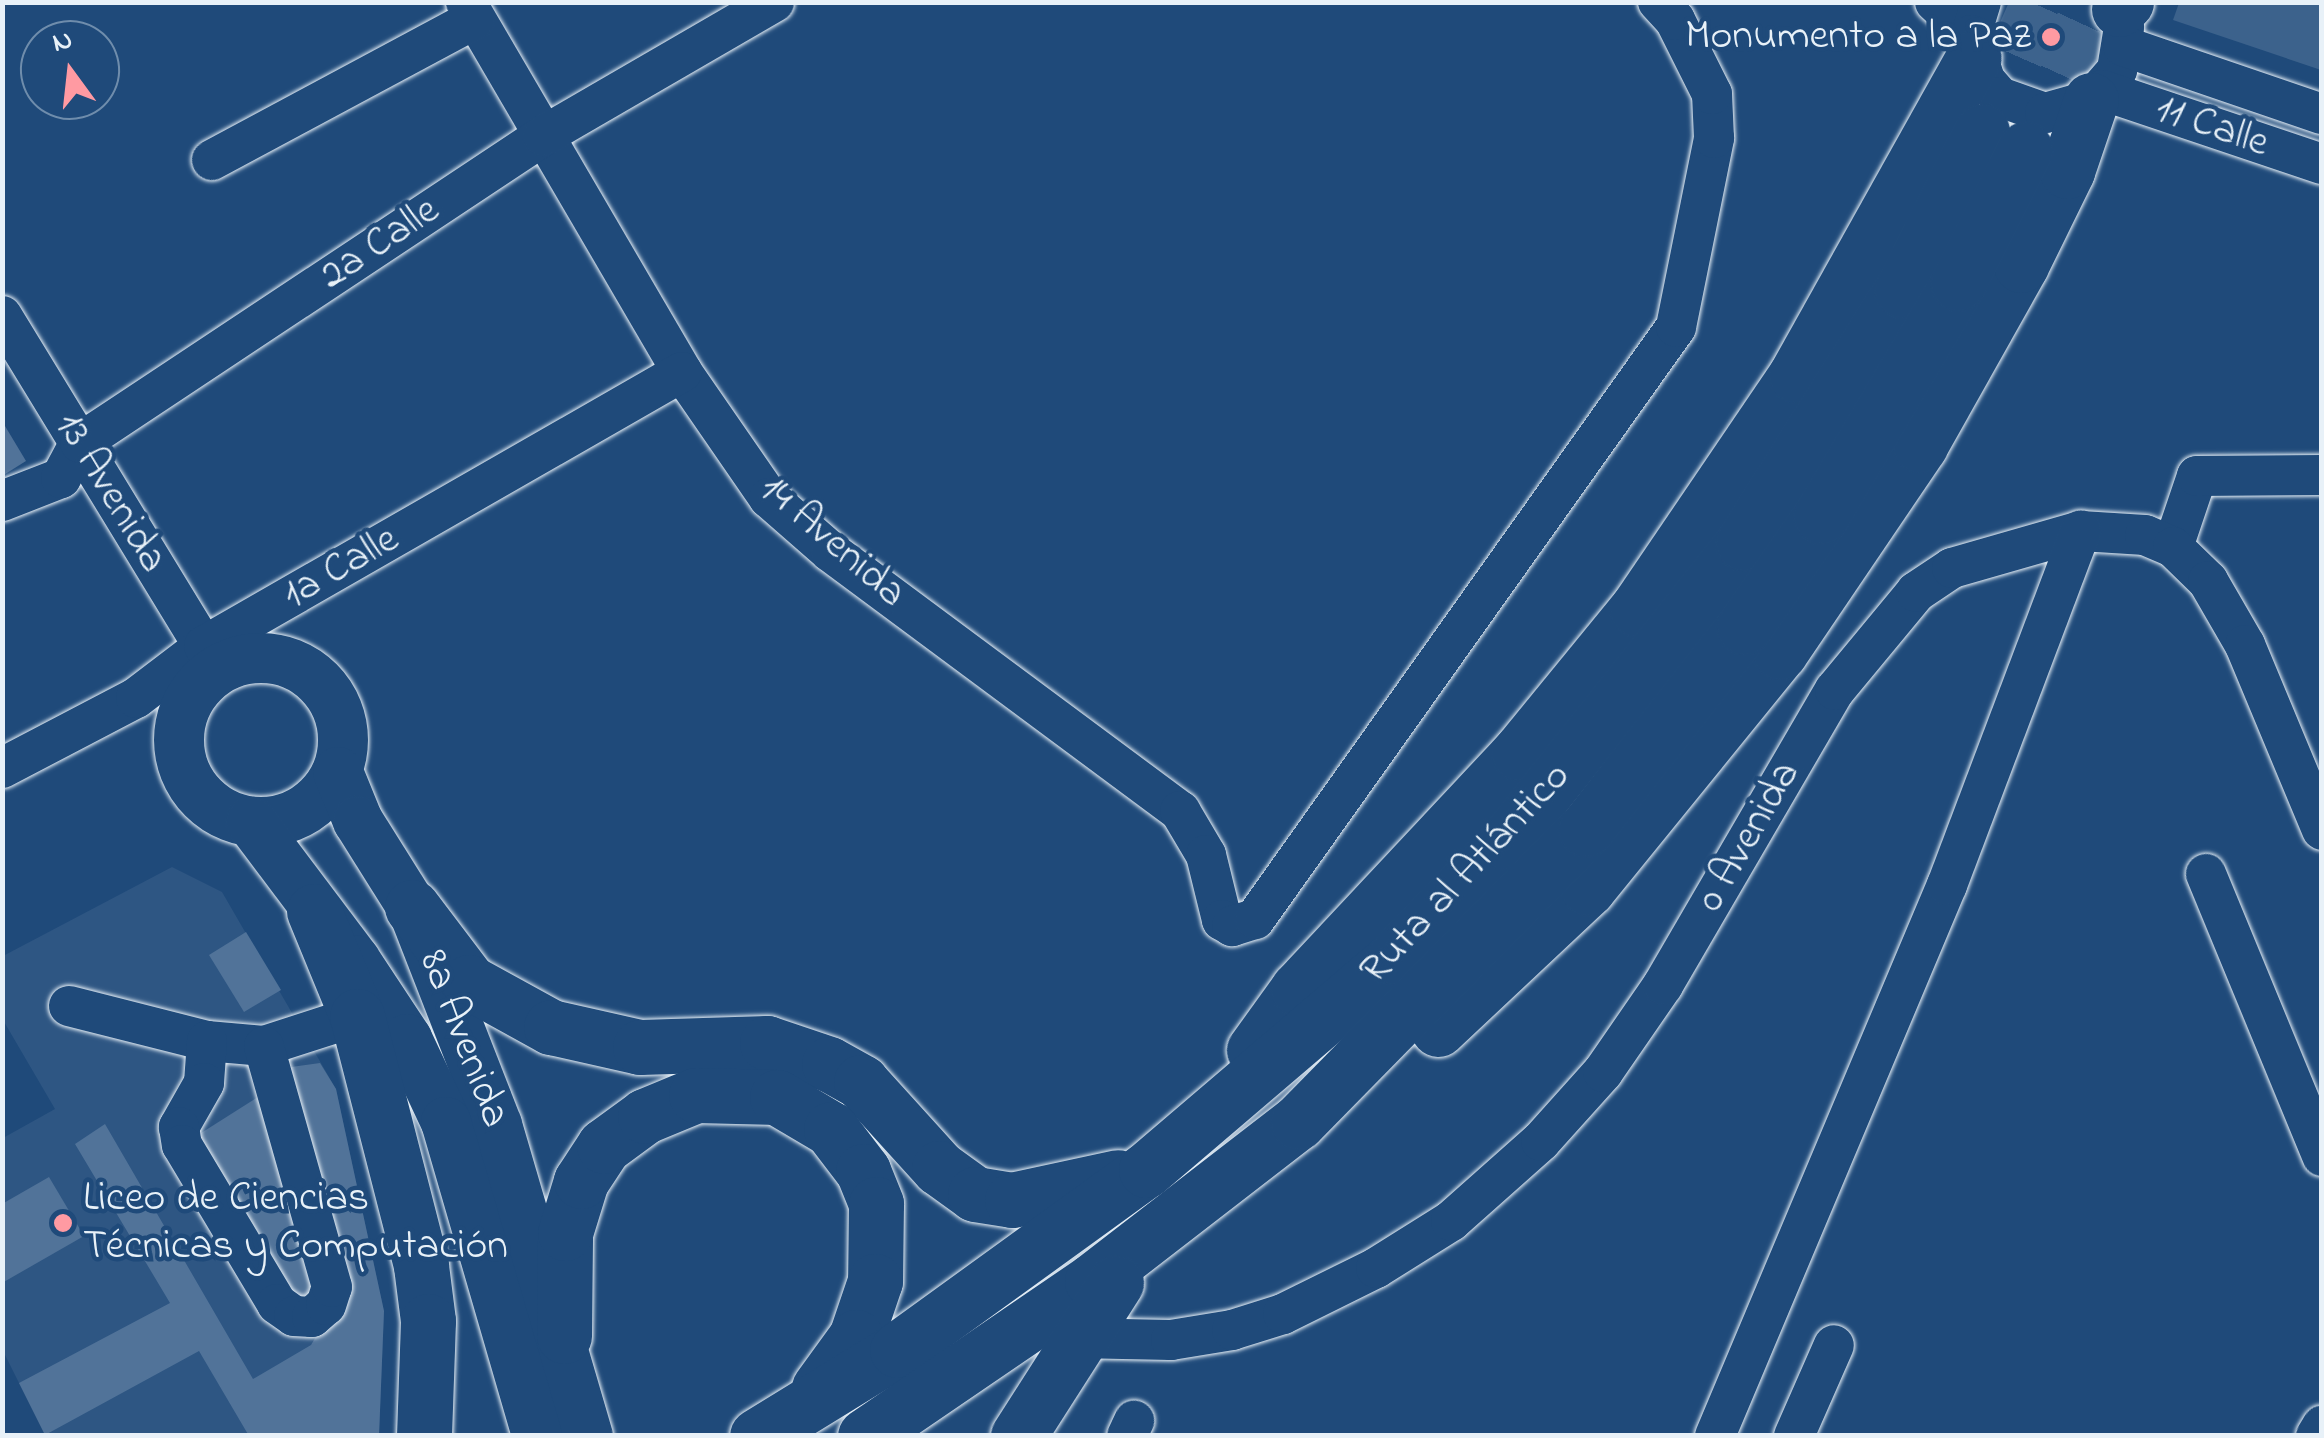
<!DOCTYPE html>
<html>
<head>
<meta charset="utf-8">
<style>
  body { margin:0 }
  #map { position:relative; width:2324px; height:1438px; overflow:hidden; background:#1f4a7a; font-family:"Indie Flower",sans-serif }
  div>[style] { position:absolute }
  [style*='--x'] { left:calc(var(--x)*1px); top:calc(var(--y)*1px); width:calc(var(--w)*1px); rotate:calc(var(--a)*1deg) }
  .built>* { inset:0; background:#2e5683 }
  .green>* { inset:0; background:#3c628c }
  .building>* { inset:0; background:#517399 }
  .highway-tunnel>* { height:55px; margin-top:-27.5px; transform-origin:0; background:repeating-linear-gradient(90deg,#3d638d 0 55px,transparent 0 83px) }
  .roads { filter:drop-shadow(0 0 2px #e8f1f8) drop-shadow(0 0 2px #e8f1f8) }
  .minor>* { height:40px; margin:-20px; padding:0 20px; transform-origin:20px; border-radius:20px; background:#1f4a7a }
  .major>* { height:50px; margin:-25px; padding:0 25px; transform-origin:25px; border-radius:25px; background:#1f4a7a }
  .major>.ring { margin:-25px; padding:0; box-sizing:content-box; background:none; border:50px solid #1f4a7a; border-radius:50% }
  .highway>* { height:55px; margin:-27.5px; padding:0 27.5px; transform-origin:27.5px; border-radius:27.5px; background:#1f4a7a }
  .dots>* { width:28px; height:28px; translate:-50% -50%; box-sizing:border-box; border:5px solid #1f4a7a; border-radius:50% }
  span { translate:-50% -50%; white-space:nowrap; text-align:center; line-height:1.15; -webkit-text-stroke:9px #1f4a7a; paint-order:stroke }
  .poi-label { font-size:42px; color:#e8f1f8 }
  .right { translate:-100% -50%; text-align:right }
  .left { translate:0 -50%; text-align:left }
  .street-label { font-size:42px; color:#e8f1f8 }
  .frame { position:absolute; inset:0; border:5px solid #e8f1f8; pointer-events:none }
  .north { position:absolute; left:20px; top:20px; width:100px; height:100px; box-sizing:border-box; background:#1f4a7a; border:2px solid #6f8dac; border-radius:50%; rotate:345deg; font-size:28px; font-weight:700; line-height:40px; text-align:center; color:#e8f1f8 }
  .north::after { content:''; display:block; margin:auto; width:35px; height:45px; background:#ff9aa2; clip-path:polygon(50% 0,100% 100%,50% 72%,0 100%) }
</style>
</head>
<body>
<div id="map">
  <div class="built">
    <i style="clip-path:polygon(172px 867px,222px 892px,336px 1089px,384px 1311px,379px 1435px,45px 1435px,3px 1351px,3px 1138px,55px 1109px,3px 1020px,3px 956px)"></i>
  </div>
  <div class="green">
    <i style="clip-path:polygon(2179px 3px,2321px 3px,2321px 70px,2173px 20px)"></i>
  </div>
  <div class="building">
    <i style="clip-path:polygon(2px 421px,26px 461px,2px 476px)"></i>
    <i style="clip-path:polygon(246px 932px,281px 990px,244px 1012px,209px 955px)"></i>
    <i style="clip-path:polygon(320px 1063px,336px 1089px,384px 1311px,379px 1436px,249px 1436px,199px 1351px,45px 1435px,19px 1383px,170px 1303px,75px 1144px,105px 1124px,253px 1379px,311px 1345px,341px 1294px,284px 1068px)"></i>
    <i style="clip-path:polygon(261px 1095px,315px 1290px,293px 1301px,198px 1135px)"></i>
    <i style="clip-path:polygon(49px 1177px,84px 1236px,2px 1283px,2px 1204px)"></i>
  </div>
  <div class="highway-tunnel">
    <i style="--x:1982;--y:131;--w:141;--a:-66.2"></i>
    <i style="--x:2025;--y:149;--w:162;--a:-65.2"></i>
  </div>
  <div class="roads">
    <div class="minor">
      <i style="--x:466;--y:2;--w:428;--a:59.7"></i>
      <i style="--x:682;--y:372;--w:153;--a:55.4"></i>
      <i style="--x:769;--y:498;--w:82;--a:41.1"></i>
      <i style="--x:831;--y:552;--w:435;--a:36.6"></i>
      <i style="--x:1180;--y:811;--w:51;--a:59.4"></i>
      <i style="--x:1206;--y:855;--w:67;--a:76.2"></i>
      <i style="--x:1222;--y:920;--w:12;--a:31"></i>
      <i style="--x:1232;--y:926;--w:24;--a:-17"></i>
      <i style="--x:1255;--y:919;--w:726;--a:-54.58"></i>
      <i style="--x:1676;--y:327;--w:193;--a:-78.6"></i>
      <i style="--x:1714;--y:138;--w:44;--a:-92.6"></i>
      <i style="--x:1712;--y:94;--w:83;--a:-116.6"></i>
      <i style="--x:1675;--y:20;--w:25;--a:-133"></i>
      <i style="--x:1935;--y:2;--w:49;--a:42.5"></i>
      <i style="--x:1981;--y:2;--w:34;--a:107"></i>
      <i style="--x:1971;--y:35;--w:47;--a:72.7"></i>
      <i style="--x:1985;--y:80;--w:23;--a:49"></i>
      <i style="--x:2000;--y:97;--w:48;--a:19.6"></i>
      <i style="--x:2045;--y:113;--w:48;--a:-15.8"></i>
      <i style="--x:2091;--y:100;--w:40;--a:-49"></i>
      <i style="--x:2117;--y:70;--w:44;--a:-80.8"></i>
      <i style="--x:2124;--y:27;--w:27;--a:-110"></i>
      <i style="--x:2123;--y:46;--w:210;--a:18.9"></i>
      <i style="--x:2102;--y:90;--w:232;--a:18.6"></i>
      <i style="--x:212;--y:160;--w:298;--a:-28.2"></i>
      <i style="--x:2;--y:316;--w:410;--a:58.6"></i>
      <i style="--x:2;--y:501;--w:63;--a:-21.3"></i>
      <i style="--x:61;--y:478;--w:40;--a:-62"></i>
      <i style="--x:80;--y:443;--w:556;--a:-33.55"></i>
      <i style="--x:543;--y:136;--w:267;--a:-30.1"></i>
      <i style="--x:2173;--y:547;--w:75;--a:-71.3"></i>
      <i style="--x:2197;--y:476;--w:125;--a:-0.5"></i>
      <i style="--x:2;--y:768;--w:151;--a:-27.6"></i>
      <i style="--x:136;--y:698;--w:86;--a:-37.4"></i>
      <i style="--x:204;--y:646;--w:551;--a:-29.82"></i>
      <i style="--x:2206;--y:874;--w:305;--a:67.6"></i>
      <i style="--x:69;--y:1006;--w:142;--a:14.2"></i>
      <i style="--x:207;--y:1041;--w:57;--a:5"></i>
      <i style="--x:264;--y:1046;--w:98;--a:-17.9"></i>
      <i style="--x:207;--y:1041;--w:42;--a:94.1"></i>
      <i style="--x:204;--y:1083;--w:51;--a:119.6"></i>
      <i style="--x:179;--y:1127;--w:18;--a:81"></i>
      <i style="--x:182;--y:1145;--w:185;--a:59.1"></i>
      <i style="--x:277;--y:1304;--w:21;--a:35"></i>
      <i style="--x:294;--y:1316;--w:18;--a:3"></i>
      <i style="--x:312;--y:1317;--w:18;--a:-41"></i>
      <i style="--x:326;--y:1305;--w:19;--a:-72"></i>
      <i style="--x:332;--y:1287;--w:250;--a:-105.8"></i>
      <i style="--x:1075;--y:1338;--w:96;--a:1.2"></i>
      <i style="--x:1171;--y:1340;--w:62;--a:-9.3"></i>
      <i style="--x:1232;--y:1330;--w:53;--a:-17.4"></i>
      <i style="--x:1283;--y:1314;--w:104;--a:-26.3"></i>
      <i style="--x:1376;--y:1268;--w:89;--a:-32.1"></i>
      <i style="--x:1451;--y:1221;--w:120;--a:-41.6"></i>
      <i style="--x:1541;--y:1141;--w:93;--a:-48.1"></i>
      <i style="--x:1603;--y:1072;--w:106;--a:-55.4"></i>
      <i style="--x:1663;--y:985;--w:341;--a:-59.8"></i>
      <i style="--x:1835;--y:690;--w:127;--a:-50.4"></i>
      <i style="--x:1916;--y:592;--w:43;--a:-33.7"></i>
      <i style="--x:1952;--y:568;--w:134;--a:-16"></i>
      <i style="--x:2081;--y:531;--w:64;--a:3.6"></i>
      <i style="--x:2145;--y:535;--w:30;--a:23"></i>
      <i style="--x:2173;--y:547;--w:49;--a:44.2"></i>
      <i style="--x:2208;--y:581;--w:74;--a:60"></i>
      <i style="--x:2245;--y:645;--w:200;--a:67.4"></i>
      <i style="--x:1127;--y:1436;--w:17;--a:-65"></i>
      <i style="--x:1715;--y:1436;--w:598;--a:-67.17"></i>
      <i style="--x:1947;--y:885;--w:379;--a:-69.3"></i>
      <i style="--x:1794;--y:1436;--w:99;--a:-66.3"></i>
      <i style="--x:2316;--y:1436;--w:12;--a:-59"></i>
    </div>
    <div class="major">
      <i class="ring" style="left:179px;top:658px;width:114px;height:114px"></i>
      <i style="--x:338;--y:772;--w:53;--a:67.8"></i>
      <i style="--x:358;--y:821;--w:102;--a:57.9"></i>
      <i style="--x:412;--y:907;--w:234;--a:68.7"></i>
      <i style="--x:497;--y:1125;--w:324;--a:73.7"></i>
      <i style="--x:251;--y:822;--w:173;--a:53"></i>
      <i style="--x:355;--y:960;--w:95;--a:56.6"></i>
      <i style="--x:407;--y:1039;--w:92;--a:64.8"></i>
      <i style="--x:446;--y:1122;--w:327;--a:73.8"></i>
    </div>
    <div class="highway">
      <i style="--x:2119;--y:9;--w:10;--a:-45"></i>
      <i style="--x:412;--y:907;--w:94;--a:52.8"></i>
      <i style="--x:469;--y:982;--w:94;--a:28.8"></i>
      <i style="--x:551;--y:1027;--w:91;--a:12.7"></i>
      <i style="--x:640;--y:1047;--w:127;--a:-1.8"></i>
      <i style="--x:767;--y:1043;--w:65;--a:18.7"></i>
      <i style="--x:829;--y:1064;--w:37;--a:29"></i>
      <i style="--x:861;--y:1082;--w:116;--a:47.8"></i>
      <i style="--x:939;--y:1168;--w:44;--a:35.8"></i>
      <i style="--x:975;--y:1194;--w:37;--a:9"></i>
      <i style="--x:1012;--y:1200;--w:108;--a:-12.2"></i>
      <i style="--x:314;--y:911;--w:113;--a:67.7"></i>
      <i style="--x:357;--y:1016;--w:258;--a:75.6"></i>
      <i style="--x:421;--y:1266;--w:55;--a:82.7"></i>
      <i style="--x:428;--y:1321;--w:115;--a:92"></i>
      <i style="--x:1438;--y:1029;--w:206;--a:-43.2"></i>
      <i style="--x:1588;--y:888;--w:304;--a:-50.9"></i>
      <i style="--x:1780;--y:652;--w:250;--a:-55.9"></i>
      <i style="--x:1920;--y:445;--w:206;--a:-60.7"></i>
      <i style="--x:2021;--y:265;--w:105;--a:-63.9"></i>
      <i style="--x:2067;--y:171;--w:75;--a:-71.3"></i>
      <i style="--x:1254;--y:1050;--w:75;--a:-54.2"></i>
      <i style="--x:1298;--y:989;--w:323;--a:-46.9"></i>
      <i style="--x:1519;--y:753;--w:186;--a:-50.7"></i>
      <i style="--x:1637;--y:609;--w:283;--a:-55.8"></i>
      <i style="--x:1796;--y:375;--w:364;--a:-60.8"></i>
      <i style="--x:564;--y:1336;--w:103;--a:-89.4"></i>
      <i style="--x:565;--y:1233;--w:54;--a:-72.9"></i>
      <i style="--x:581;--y:1181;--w:42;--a:-56.7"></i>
      <i style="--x:604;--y:1146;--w:51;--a:-36.2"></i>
      <i style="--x:645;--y:1116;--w:55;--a:-22.4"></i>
      <i style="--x:696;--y:1095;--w:81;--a:1.4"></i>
      <i style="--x:777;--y:1097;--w:63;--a:30.7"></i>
      <i style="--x:831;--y:1129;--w:53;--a:52.7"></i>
      <i style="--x:863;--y:1171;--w:35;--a:68"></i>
      <i style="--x:876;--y:1204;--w:77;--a:90.7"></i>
      <i style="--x:875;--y:1281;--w:59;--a:108.7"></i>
      <i style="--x:856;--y:1337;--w:63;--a:126"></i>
      <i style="--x:757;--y:1436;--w:164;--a:-31.6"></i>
      <i style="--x:897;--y:1350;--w:307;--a:-35.9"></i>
      <i style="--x:1146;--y:1170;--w:328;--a:-40.5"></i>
      <i style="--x:1395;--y:957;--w:160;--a:-46"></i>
      <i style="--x:1506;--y:842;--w:382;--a:-51.6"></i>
      <i style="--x:1743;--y:543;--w:299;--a:-57.9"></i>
      <i style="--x:1902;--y:290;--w:178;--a:-63.3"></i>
      <i style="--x:865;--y:1436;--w:275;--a:-34.3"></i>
      <i style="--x:1092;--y:1281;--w:260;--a:-37.7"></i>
      <i style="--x:1298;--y:1122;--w:411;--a:-45.5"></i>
      <i style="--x:1586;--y:829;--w:256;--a:-52"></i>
      <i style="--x:1744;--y:627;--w:135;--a:-55.3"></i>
      <i style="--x:1821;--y:516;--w:270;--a:-59.5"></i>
      <i style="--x:1958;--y:283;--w:150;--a:-63.4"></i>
      <i style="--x:1018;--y:1436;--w:182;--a:-57.4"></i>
    </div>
  </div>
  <div class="dots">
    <i style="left:2051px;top:37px;background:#ff9aa2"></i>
    <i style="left:63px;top:1223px;background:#ff9aa2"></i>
  </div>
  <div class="poi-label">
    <span class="right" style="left:2031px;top:37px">Monumento a la Paz</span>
    <span class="left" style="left:83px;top:1223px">Liceo de Ciencias<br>Técnicas y Computación</span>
  </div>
  <div class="street-label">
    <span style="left:2212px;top:127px;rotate:19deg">11 Calle</span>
    <span style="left:380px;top:244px;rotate:-34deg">2a Calle</span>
    <span style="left:110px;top:493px;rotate:59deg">13 Avenida</span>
    <span style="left:832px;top:542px;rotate:41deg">14 Avenida</span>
    <span style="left:341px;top:568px;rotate:-30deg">1a Calle</span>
    <span style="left:1749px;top:837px;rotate:-60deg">0 Avenida</span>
    <span style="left:1466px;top:874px;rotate:-47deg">Ruta al Atlántico</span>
    <span style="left:463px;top:1039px;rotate:69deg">8a Avenida</span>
  </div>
  <div class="frame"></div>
  <div class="north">N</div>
</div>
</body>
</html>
